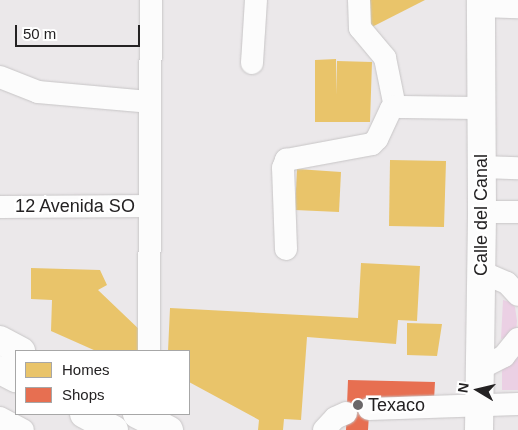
<!DOCTYPE html>
<html>
<head>
<meta charset="utf-8">
<style>
  body { margin:0 }
  #map { position:relative; width:518px; height:430px; overflow:hidden; background:#ebe8ea; font-family:Helvetica,sans-serif }
  div>[style] { position:absolute }
  [style*='--x'] { left:calc(var(--x)*1px); top:calc(var(--y)*1px); width:calc(var(--w)*1px); rotate:calc(var(--a)*1deg) }
  .green>* { inset:0; background:#ebd0e4 }
  .homes>* { inset:0; background:#e9c46a }
  .shops>* { inset:0; background:#e76f51 }
  .roads { filter:drop-shadow(0 0 1px #c7c5c6) drop-shadow(0 0 1px #c7c5c6) }
  .minor>* { height:22px; margin:-11px; padding:0 11px; transform-origin:11px; border-radius:11px; background:#fcfcfc }
  .major>* { height:28px; margin:-14px; padding:0 14px; transform-origin:14px; border-radius:14px; background:#fcfcfc }
  .highway>* { height:28px; margin:-14px; padding:0 14px; transform-origin:14px; border-radius:14px; background:#fcfcfc }
  .dots>* { width:14px; height:14px; translate:-50% -50%; box-sizing:border-box; border:2px solid #fff; border-radius:50% }
  span { translate:-50% -50%; white-space:nowrap; text-align:center; line-height:1.15; -webkit-text-stroke:5px #fff; paint-order:stroke }
  .street-label { font-size:18px; color:#242223 }
  .poi-label { font-size:18px; color:#242223 }
  .left { translate:0 -50%; text-align:left }
  .legend { position:absolute; left:15px; top:350px; width:175px; height:65px; box-sizing:border-box; background:#fff; border:1px solid #a7a7a7; margin:0; padding:6px 9px; list-style:none; font-size:15px; color:#242223 }
  .legend li { display:flex; align-items:center; gap:10px; height:25px }
  .legend b { width:25px; border:1px solid #a7a7a7 }
  .north { position:absolute; left:453px; top:365px; width:50px; height:50px; -webkit-text-stroke:4px #fff; paint-order:stroke; rotate:279deg; font-size:14px; font-weight:700; line-height:20px; text-align:center; color:#242223 }
  .north::after { content:''; display:block; margin:auto; width:18px; height:22px; background:#242223; clip-path:polygon(50% 0,100% 100%,50% 72%,0 100%) }
  .scale { position:absolute; left:15px; top:25px; width:125px; height:22px; box-sizing:border-box; border:2px solid #242223; border-top:0; padding-left:6px; font-size:15px; line-height:18px; white-space:nowrap; color:#242223; -webkit-text-stroke:4px #fff; paint-order:stroke }
</style>
</head>
<body>
<div id="map">
  <div class="green">
    <i style="clip-path:polygon(503px 300px,510px 302px,515px 307px,517px 321px,516px 331px,510px 336px,501px 339px)"></i>
    <i style="clip-path:polygon(518px 352px,518px 390px,502px 390px,502px 367px)"></i>
  </div>
  <div class="homes">
    <i style="clip-path:polygon(369px 0,425px 0,368px 29px)"></i>
    <i style="clip-path:polygon(336px 59px,336px 95px,337px 61px,372px 62px,370px 122px,315px 122px,315px 60px)"></i>
    <i style="clip-path:polygon(390px 160px,446px 161px,444px 227px,389px 226px)"></i>
    <i style="clip-path:polygon(297px 169px,341px 172px,339px 212px,295px 210px)"></i>
    <i style="clip-path:polygon(361px 263px,420px 266px,417px 321px,398px 320px,396px 344px,307px 337px,301px 420px,284px 419px,283px 430px,258px 430px,259px 420px,189px 382px,189px 351px,168px 351px,170px 308px,358px 318px)"></i>
    <i style="clip-path:polygon(31px 268px,100px 270px,107px 285px,98px 290px,143px 333px,141px 351px,96px 351px,51px 331px,52px 300px,31px 299px)"></i>
    <i style="clip-path:polygon(407px 323px,442px 324px,437px 356px,407px 355px)"></i>
  </div>
  <div class="shops">
    <i style="clip-path:polygon(348px 380px,435px 382px,434px 400px,370px 399px,368px 430px,346px 430px)"></i>
  </div>
  <div class="roads">
    <div class="minor">
      <i style="--x:359;--y:0;--w:28;--a:88"></i>
      <i style="--x:360;--y:28;--w:39;--a:50"></i>
      <i style="--x:385;--y:58;--w:50;--a:78.5"></i>
      <i style="--x:481;--y:6;--w:37;--a:2"></i>
      <i style="--x:252;--y:63;--w:63;--a:-86.4"></i>
      <i style="--x:0;--y:77;--w:41;--a:21.5"></i>
      <i style="--x:38;--y:92;--w:111;--a:5.1"></i>
      <i style="--x:482;--y:167;--w:36;--a:2"></i>
      <i style="--x:0;--y:207;--w:150;--a:-0.4"></i>
      <i style="--x:482;--y:212;--w:36;--a:0"></i>
      <i style="--x:286;--y:249;--w:81;--a:-92.1"></i>
      <i style="--x:283;--y:168;--w:9;--a:-69"></i>
      <i style="--x:286;--y:160;--w:87;--a:-10.5"></i>
      <i style="--x:372;--y:144;--w:7;--a:-45"></i>
      <i style="--x:377;--y:139;--w:33;--a:-65"></i>
      <i style="--x:391;--y:109;--w:4;--a:-27"></i>
      <i style="--x:395;--y:107;--w:87;--a:0.7"></i>
      <i style="--x:481;--y:272;--w:28;--a:23"></i>
      <i style="--x:507;--y:283;--w:16;--a:47"></i>
      <i style="--x:149;--y:351;--w:351;--a:-89.7"></i>
      <i style="--x:479;--y:369;--w:28;--a:-27"></i>
      <i style="--x:504;--y:356;--w:22;--a:-51"></i>
      <i style="--x:369;--y:409;--w:149;--a:-1.9"></i>
      <i style="--x:0;--y:418;--w:26;--a:28"></i>
      <i style="--x:324;--y:430;--w:16;--a:-47"></i>
      <i style="--x:335;--y:418;--w:12;--a:-24"></i>
    </div>
    <div class="major">
      <i style="--x:0;--y:340;--w:24;--a:28"></i>
      <i style="--x:0;--y:370;--w:18;--a:27"></i>
      <i style="--x:84;--y:414;--w:34;--a:28"></i>
      <i style="--x:137;--y:414;--w:36;--a:27"></i>
    </div>
    <div class="highway">
      <i style="--x:479;--y:430;--w:218;--a:-89.2"></i>
      <i style="--x:482;--y:212;--w:212;--a:-90.3"></i>
    </div>
  </div>
  <div class="dots">
    <i style="left:358px;top:405px;background:#6a6769"></i>
  </div>
  <div class="street-label">
    <span style="left:75px;top:206px">12 Avenida SO</span>
    <span style="left:481px;top:215px;rotate:-90deg">Calle del Canal</span>
  </div>
  <div class="poi-label">
    <span class="left" style="left:368px;top:405px">Texaco</span>
  </div>
  <ul class="legend">
  <li><b style="height:14px;background:#e9c46a"></b>Homes</li>
  <li><b style="height:14px;background:#e76f51"></b>Shops</li>
  </ul>
  <div class="north">N</div>
  <div class="scale">50 m</div>
</div>
</body>
</html>
